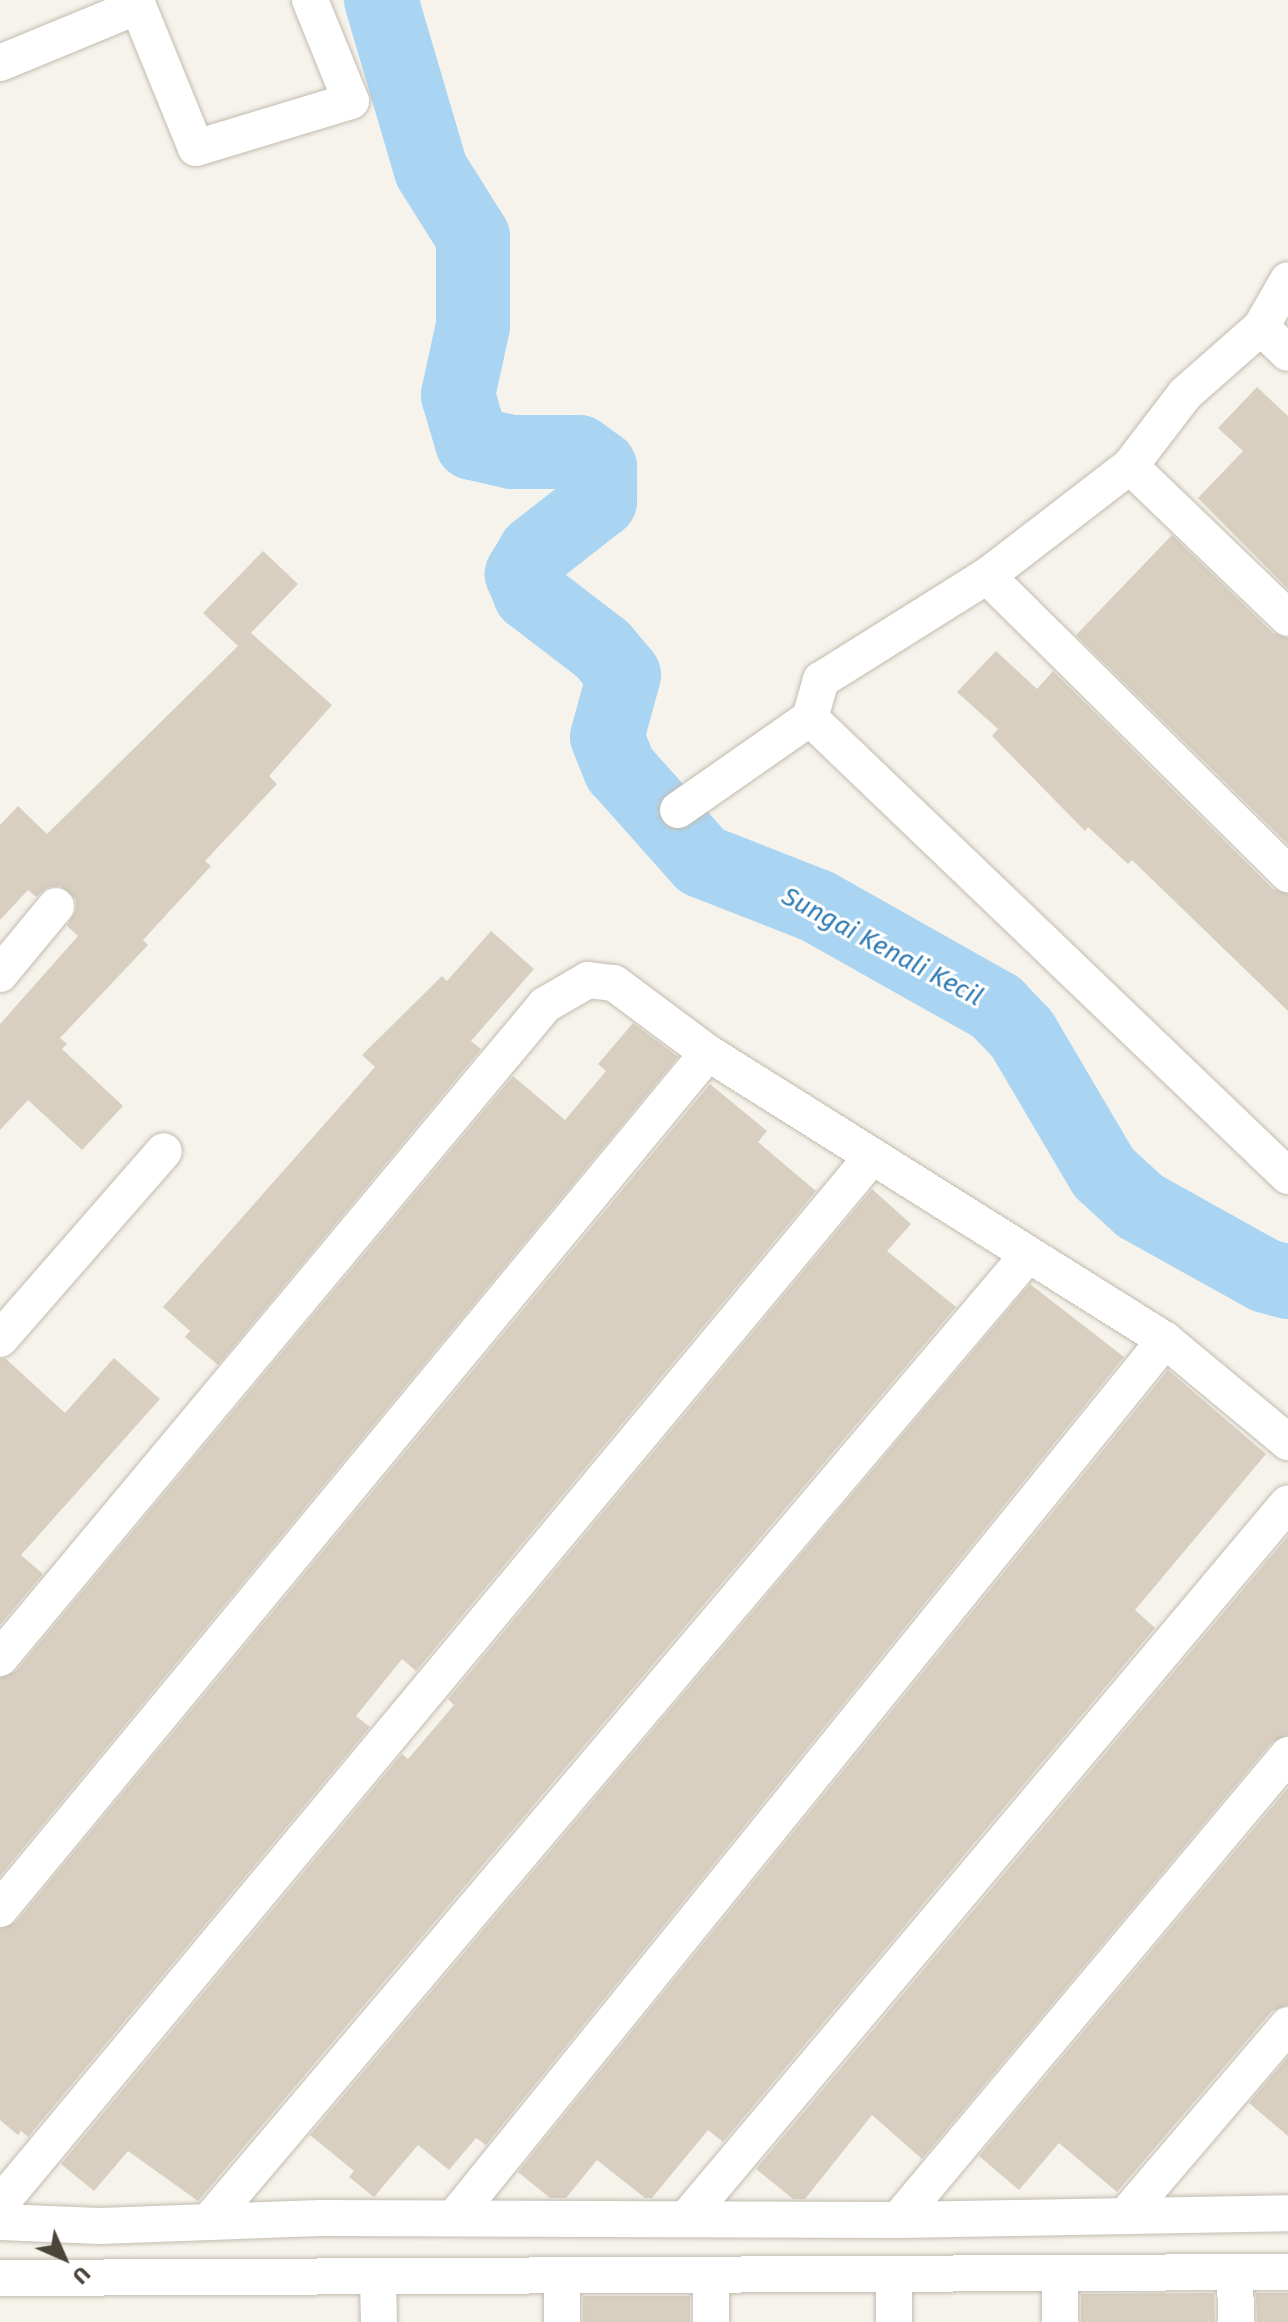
<!DOCTYPE html>
<html>
<head>
<meta charset="utf-8">
<style>
  body { margin:0 }
  #map { position:relative; width:1288px; height:2322px; overflow:hidden; background:#f6f3ec; font-family:"Fira Sans",sans-serif }
  div>[style] { position:absolute }
  [style*='--x'] { left:calc(var(--x)*1px); top:calc(var(--y)*1px); width:calc(var(--w)*1px); rotate:calc(var(--a)*1deg) }
  .river>* { height:74px; margin:-37px; padding:0 37px; transform-origin:37px; border-radius:37px; background:#a9d4f2 }
  .building>* { inset:0; background:#d8cfc1 }
  .roads { filter:drop-shadow(0 0 2px #c2bbae) drop-shadow(0 0 2px #c2bbae) }
  .street>* { height:36px; margin:-18px; padding:0 18px; transform-origin:18px; border-radius:18px; background:#fff }
  span { translate:-50% -50%; white-space:nowrap; text-align:center; line-height:1.15; -webkit-text-stroke:6px #fff; paint-order:stroke }
  .water-label { font-size:26px; color:#2e7ab2; font-style:italic }
  .north { position:absolute; left:24px; top:2218px; width:80px; height:80px; -webkit-text-stroke:6px #fff; paint-order:stroke; rotate:135deg; font-size:22px; font-weight:700; line-height:32px; text-align:center; color:#4b4439 }
  .north::after { content:''; display:block; margin:auto; width:28px; height:36px; background:#4b4439; clip-path:polygon(50% 0,100% 100%,50% 72%,0 100%) }
</style>
</head>
<body>
<div id="map">
  <div class="river">
    <i style="--x:381;--y:0;--w:177;--a:73.6"></i>
    <i style="--x:431;--y:170;--w:79;--a:57.9"></i>
    <i style="--x:473;--y:237;--w:89;--a:90"></i>
    <i style="--x:473;--y:326;--w:71;--a:102.3"></i>
    <i style="--x:458;--y:395;--w:50;--a:73.7"></i>
    <i style="--x:472;--y:443;--w:41;--a:12.7"></i>
    <i style="--x:512;--y:452;--w:67;--a:0"></i>
    <i style="--x:579;--y:452;--w:26;--a:36"></i>
    <i style="--x:600;--y:467;--w:34;--a:90"></i>
    <i style="--x:600;--y:501;--w:83;--a:141.9"></i>
    <i style="--x:535;--y:552;--w:26;--a:121"></i>
    <i style="--x:522;--y:574;--w:22;--a:68"></i>
    <i style="--x:530;--y:594;--w:91;--a:37.4"></i>
    <i style="--x:602;--y:649;--w:34;--a:50"></i>
    <i style="--x:624;--y:675;--w:64;--a:105.3"></i>
    <i style="--x:607;--y:737;--w:35;--a:68"></i>
    <i style="--x:620;--y:769;--w:123;--a:48.3"></i>
    <i style="--x:702;--y:861;--w:123;--a:21.4"></i>
    <i style="--x:817;--y:906;--w:206;--a:29.4"></i>
    <i style="--x:996;--y:1007;--w:37;--a:46"></i>
    <i style="--x:1022;--y:1034;--w:161;--a:59.5"></i>
    <i style="--x:1104;--y:1173;--w:49;--a:42.5"></i>
    <i style="--x:1140;--y:1206;--w:144;--a:29.1"></i>
    <i style="--x:1266;--y:1276;--w:23;--a:15"></i>
  </div>
  <div class="building">
    <i style="clip-path:polygon(1257px 387px,1288px 416px,1288px 589px,1198px 498px,1243px 451px,1218px 428px)"></i>
    <i style="clip-path:polygon(1172px 535px,1273px 633px,1288px 638px,1288px 844px,1076px 635px)"></i>
    <i style="clip-path:polygon(263px 551px,298px 584px,251px 633px,332px 705px,269px 776px,277px 784px,205px 861px,211px 866px,143px 940px,148px 945px,60px 1038px,67px 1044px,62px 1049px,123px 1106px,82px 1150px,28px 1100px,0 1130px,0 1024px,78px 936px,67px 926px,76px 910px,76px 899px,60px 886px,48px 887px,36px 897px,28px 890px,0 920px,0 825px,18px 806px,47px 834px,238px 646px,203px 613px)"></i>
    <i style="clip-path:polygon(996px 651px,1037px 689px,1053px 671px,1273px 889px,1288px 894px,1288px 1011px,1132px 860px,1128px 864px,1088px 827px,1085px 831px,992px 736px,998px 729px,957px 692px)"></i>
    <i style="clip-path:polygon(491px 931px,534px 969px,471px 1041px,481px 1049px,218px 1365px,185px 1337px,190px 1331px,163px 1307px,375px 1067px,362px 1055px,442px 976px,447px 981px)"></i>
    <i style="clip-path:polygon(633px 1023px,678px 1057px,0 1876px,0 1678px,16px 1671px,513px 1076px,565px 1120px,606px 1071px,598px 1064px)"></i>
    <i style="clip-path:polygon(710px 1084px,767px 1131px,758px 1142px,816px 1191px,416px 1671px,402px 1659px,356px 1716px,370px 1727px,28px 2137px,21px 2131px,18px 2135px,0 2120px,0 1929px,16px 1922px)"></i>
    <i style="clip-path:polygon(872px 1189px,911px 1224px,887px 1251px,956px 1307px,198px 2201px,128px 2151px,94px 2191px,61px 2164px,402px 1754px,408px 1759px,454px 1705px,448px 1699px)"></i>
    <i style="clip-path:polygon(1030px 1284px,1124px 1357px,486px 2145px,476px 2138px,449px 2170px,418px 2145px,374px 2197px,349px 2177px,354px 2171px,310px 2135px)"></i>
    <i style="clip-path:polygon(114px 1358px,160px 1399px,21px 1555px,43px 1574px,0 1625px,0 1359px,6px 1359px,65px 1413px)"></i>
    <i style="clip-path:polygon(1168px 1370px,1266px 1454px,1135px 1610px,1155px 1628px,723px 2142px,708px 2130px,652px 2198px,645px 2198px,597px 2160px,566px 2198px,550px 2198px,518px 2172px)"></i>
    <i style="clip-path:polygon(1288px 1536px,1288px 1735px,1272px 1742px,922px 2159px,872px 2115px,805px 2199px,793px 2199px,756px 2169px)"></i>
    <i style="clip-path:polygon(1288px 1788px,1288px 2005px,1272px 2011px,1117px 2192px,1059px 2143px,1019px 2190px,979px 2156px)"></i>
    <i style="clip-path:polygon(1288px 2057px,1288px 2136px,1249px 2103px)"></i>
    <i style="clip-path:polygon(1214px 2293px,1215px 2322px,1081px 2322px,1081px 2294px)"></i>
    <i style="clip-path:polygon(1256px 2293px,1288px 2293px,1288px 2322px,1257px 2322px)"></i>
    <i style="clip-path:polygon(583px 2296px,690px 2296px,690px 2322px,583px 2322px)"></i>
  </div>
  <div class="roads">
    <div class="street">
      <i style="--x:138;--y:6;--w:153;--a:67.8"></i>
      <i style="--x:196;--y:148;--w:162;--a:-16.9"></i>
      <i style="--x:351;--y:101;--w:109;--a:-112.1"></i>
      <i style="--x:0;--y:63;--w:149;--a:-22.4"></i>
      <i style="--x:138;--y:6;--w:7;--a:-117"></i>
      <i style="--x:1261;--y:327;--w:37;--a:44"></i>
      <i style="--x:1130;--y:466;--w:219;--a:43.9"></i>
      <i style="--x:987;--y:576;--w:424;--a:44.7"></i>
      <i style="--x:810;--y:718;--w:662;--a:43.78"></i>
      <i style="--x:678;--y:810;--w:161;--a:-34.9"></i>
      <i style="--x:810;--y:718;--w:40;--a:-74"></i>
      <i style="--x:821;--y:680;--w:196;--a:-32.1"></i>
      <i style="--x:987;--y:576;--w:180;--a:-37.6"></i>
      <i style="--x:1130;--y:466;--w:91;--a:-52.6"></i>
      <i style="--x:1185;--y:394;--w:101;--a:-41.4"></i>
      <i style="--x:1261;--y:327;--w:54;--a:-60.1"></i>
      <i style="--x:0;--y:974;--w:88;--a:-50.5"></i>
      <i style="--x:0;--y:1339;--w:249;--a:-48.9"></i>
      <i style="--x:0;--y:1658;--w:851;--a:-50.15"></i>
      <i style="--x:545;--y:1005;--w:50;--a:-30.2"></i>
      <i style="--x:588;--y:980;--w:26;--a:7"></i>
      <i style="--x:614;--y:983;--w:117;--a:36.7"></i>
      <i style="--x:708;--y:1053;--w:540;--a:32.13"></i>
      <i style="--x:1165;--y:1340;--w:160;--a:39.7"></i>
      <i style="--x:0;--y:1909;--w:1111;--a:-50.41"></i>
      <i style="--x:0;--y:2204;--w:1361;--a:-50.22"></i>
      <i style="--x:1125;--y:2216;--w:251;--a:-49.5"></i>
      <i style="--x:454;--y:2218;--w:1130;--a:-51"></i>
      <i style="--x:211;--y:2219;--w:1262;--a:-49.72"></i>
      <i style="--x:686;--y:2219;--w:935;--a:-49.94"></i>
      <i style="--x:898;--y:2220;--w:607;--a:-50.01"></i>
      <i style="--x:0;--y:2222;--w:100;--a:2.3"></i>
      <i style="--x:100;--y:2226;--w:220;--a:-2.1"></i>
      <i style="--x:320;--y:2218;--w:578;--a:0.2"></i>
      <i style="--x:898;--y:2220;--w:390;--a:-1"></i>
      <i style="--x:1235;--y:2273;--w:49;--a:88.8"></i>
      <i style="--x:1060;--y:2274;--w:48;--a:90"></i>
      <i style="--x:711;--y:2276;--w:46;--a:90"></i>
      <i style="--x:0;--y:2278;--w:1288;--a:-0.27"></i>
      <i style="--x:562;--y:2278;--w:44;--a:90"></i>
      <i style="--x:378;--y:2279;--w:43;--a:88.7"></i>
      <i style="--x:894;--y:2322;--w:47;--a:-90"></i>
    </div>
  </div>
  <div class="water-label">
    <span style="left:882px;top:947px;rotate:28deg">Sungai Kenali Kecil</span>
  </div>
  <div class="north">U</div>
</div>
</body>
</html>
